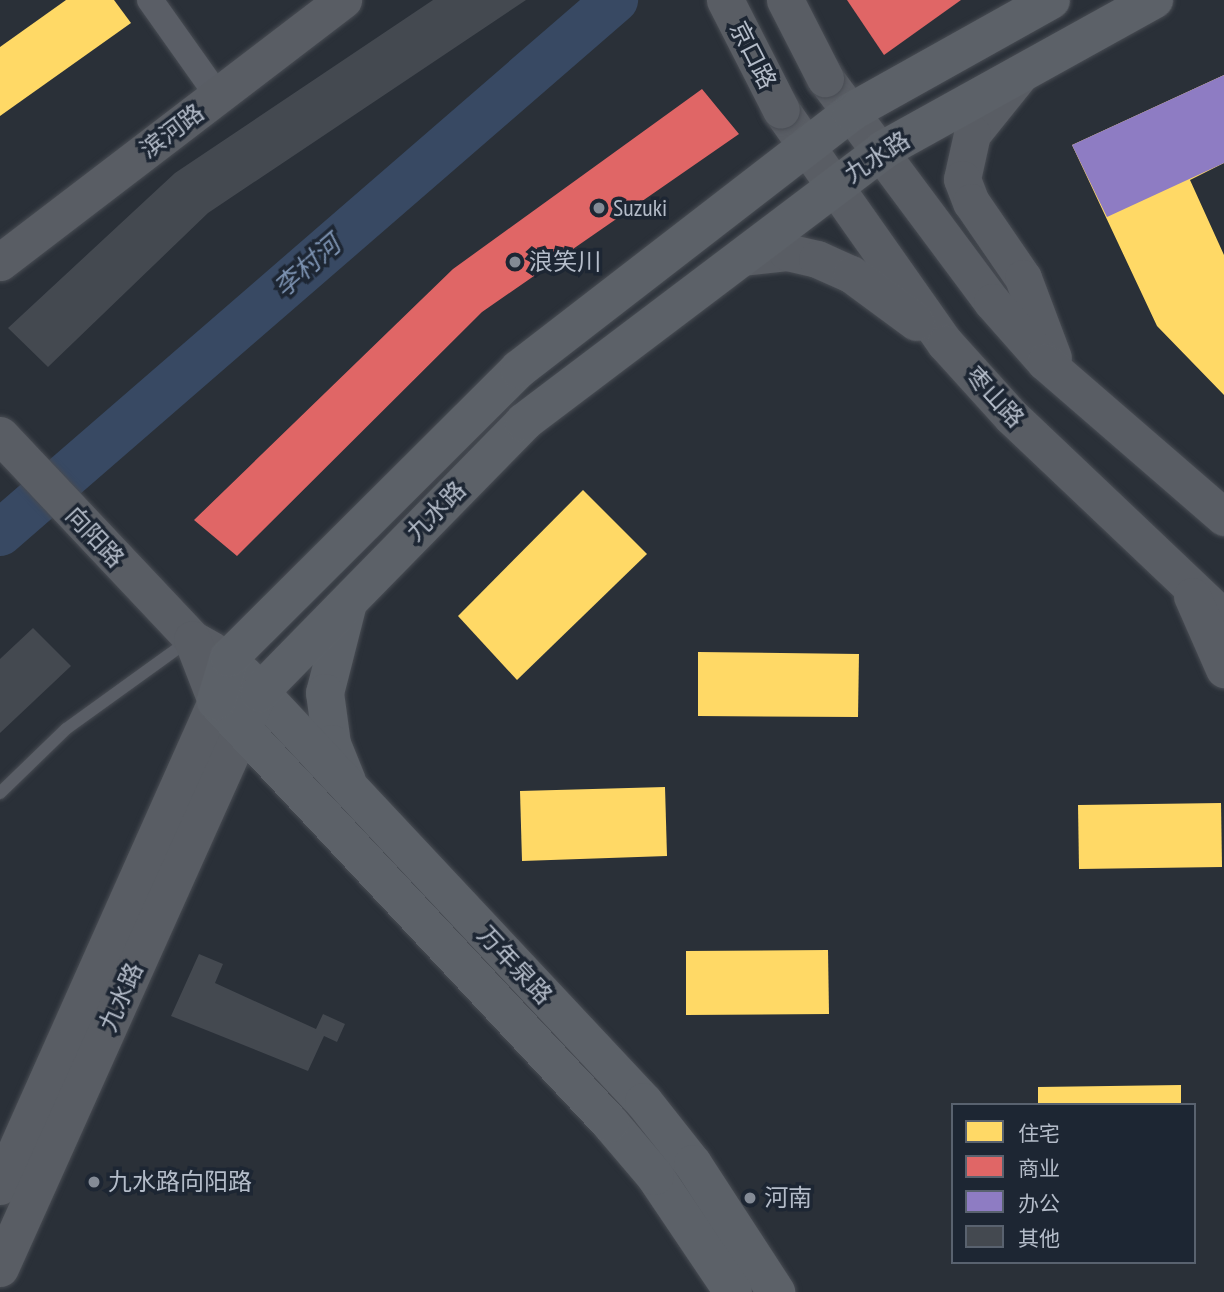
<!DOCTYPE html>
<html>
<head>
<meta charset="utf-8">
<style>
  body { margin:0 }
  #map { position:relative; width:1224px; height:1292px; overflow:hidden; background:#2a3038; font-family:"PT Sans Narrow","Noto Sans SC",sans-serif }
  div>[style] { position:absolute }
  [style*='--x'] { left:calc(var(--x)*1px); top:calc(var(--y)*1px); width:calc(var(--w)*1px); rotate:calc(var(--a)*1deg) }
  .homes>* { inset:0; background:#ffd966 }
  .shops>* { inset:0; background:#e06666 }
  .offices>* { inset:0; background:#8e7cc3 }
  .river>* { height:46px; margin:-23px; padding:0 23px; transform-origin:23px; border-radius:23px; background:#384963 }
  .building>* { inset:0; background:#444950 }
  .roads { filter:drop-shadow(0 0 2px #484c53) drop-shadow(0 0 2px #484c53) }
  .lane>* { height:12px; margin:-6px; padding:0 6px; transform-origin:6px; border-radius:6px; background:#5a5e66 }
  .street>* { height:26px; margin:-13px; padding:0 13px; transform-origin:13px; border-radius:13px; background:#5a5e66 }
  .secondary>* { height:37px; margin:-18.5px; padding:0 18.5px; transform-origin:18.5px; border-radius:18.5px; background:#595d64 }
  .primary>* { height:38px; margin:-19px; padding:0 19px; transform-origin:19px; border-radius:19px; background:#5c6168 }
  .bridges { filter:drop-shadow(0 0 2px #484c53) drop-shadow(0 0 2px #484c53) }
  .secondary-bridge>* { height:37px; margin:-18.5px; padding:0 18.5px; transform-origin:18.5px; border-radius:18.5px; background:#595d64 }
  .dots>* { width:19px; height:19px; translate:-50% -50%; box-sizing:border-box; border:4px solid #1d2633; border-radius:50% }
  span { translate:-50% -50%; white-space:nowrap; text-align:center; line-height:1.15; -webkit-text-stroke:7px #1d2633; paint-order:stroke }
  .street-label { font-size:24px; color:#b4bcc9 }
  .poi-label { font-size:24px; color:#b4bcc9 }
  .left { translate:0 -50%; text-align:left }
  .water-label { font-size:26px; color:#7c92b1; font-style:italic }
  .legend { position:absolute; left:951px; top:1103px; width:245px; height:161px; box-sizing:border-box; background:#1d2633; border:2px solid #59626f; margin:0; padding:9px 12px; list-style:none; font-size:21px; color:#b4bcc9 }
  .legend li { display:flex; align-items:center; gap:14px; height:35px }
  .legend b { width:35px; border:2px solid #59626f }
</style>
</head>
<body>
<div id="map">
  <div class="homes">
    <i style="clip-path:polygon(66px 0,114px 0,131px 23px,0 116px,0 47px)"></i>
    <i style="clip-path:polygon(1224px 75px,1224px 163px,1190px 180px,1224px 255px,1224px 395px,1157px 326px,1072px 145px)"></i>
    <i style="clip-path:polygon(583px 490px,647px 554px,517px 680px,458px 616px)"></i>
    <i style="clip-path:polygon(698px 652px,859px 654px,858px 717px,698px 716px)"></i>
    <i style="clip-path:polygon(665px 787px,667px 856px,522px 861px,520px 791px)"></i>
    <i style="clip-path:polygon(1221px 803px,1222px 867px,1079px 869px,1078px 805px)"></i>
    <i style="clip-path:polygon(828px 950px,829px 1014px,686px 1015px,686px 951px)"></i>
    <i style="clip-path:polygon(1181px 1085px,1181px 1105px,1038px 1105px,1038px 1087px)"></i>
  </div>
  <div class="shops">
    <i style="clip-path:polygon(847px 0,961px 0,884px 55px)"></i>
    <i style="clip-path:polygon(702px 89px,739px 134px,482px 312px,237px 556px,194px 520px,453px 269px)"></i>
  </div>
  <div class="offices">
    <i style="clip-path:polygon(1224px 75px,1224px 163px,1107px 217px,1072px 145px)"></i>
  </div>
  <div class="river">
    <i style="--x:0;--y:533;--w:814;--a:-40.91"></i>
  </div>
  <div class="building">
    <i style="clip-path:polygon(433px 0,526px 0,208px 213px,48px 367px,8px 328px,175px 173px)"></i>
    <i style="clip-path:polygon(33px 628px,71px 666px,0 733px,0 659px)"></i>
    <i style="clip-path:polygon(199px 954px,223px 964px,215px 983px,316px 1029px,323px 1014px,345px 1024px,337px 1042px,324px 1036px,308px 1071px,171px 1016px)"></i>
  </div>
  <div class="roads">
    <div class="lane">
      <i style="--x:0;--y:793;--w:92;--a:-44.1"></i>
      <i style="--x:66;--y:729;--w:150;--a:-35.8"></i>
    </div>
    <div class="street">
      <i style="--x:150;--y:0;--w:118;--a:54.7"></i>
    </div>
    <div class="secondary">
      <i style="--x:1018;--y:77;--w:73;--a:128.9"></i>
      <i style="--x:972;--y:134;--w:46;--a:102.5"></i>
      <i style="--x:962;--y:179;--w:25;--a:69"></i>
      <i style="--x:971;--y:202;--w:92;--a:55.6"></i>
      <i style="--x:1023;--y:278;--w:85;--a:69.4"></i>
      <i style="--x:825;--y:78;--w:279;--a:53.3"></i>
      <i style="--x:992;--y:302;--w:80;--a:48.5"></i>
      <i style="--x:1045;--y:362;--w:237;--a:40.9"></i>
      <i style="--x:781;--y:110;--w:285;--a:54.9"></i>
      <i style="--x:945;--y:343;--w:98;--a:47.9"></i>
      <i style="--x:1011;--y:416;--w:294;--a:43.5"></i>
      <i style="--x:741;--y:257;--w:46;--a:-6.2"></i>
      <i style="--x:787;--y:252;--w:31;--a:13"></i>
      <i style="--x:817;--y:259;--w:37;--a:24"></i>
      <i style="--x:851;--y:274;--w:81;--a:36.4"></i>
      <i style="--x:0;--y:262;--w:432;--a:-37.4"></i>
      <i style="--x:0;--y:435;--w:280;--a:46.7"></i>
      <i style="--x:192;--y:639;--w:23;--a:29"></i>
      <i style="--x:1192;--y:596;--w:80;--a:66.3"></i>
      <i style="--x:0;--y:1186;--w:531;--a:-65.99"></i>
      <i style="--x:216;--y:701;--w:66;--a:-111.2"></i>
      <i style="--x:0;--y:1268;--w:591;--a:-65.82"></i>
    </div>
    <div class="primary">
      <i style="--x:347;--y:607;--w:89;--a:104.3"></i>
      <i style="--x:325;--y:693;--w:51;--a:82.2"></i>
      <i style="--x:332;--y:744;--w:40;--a:68"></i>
      <i style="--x:244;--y:675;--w:585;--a:46.87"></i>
      <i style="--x:644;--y:1102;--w:79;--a:51.7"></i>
      <i style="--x:693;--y:1164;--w:153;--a:57"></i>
      <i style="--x:242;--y:729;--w:40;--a:-65"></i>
      <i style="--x:259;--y:693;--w:379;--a:-45.6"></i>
      <i style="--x:524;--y:422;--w:450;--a:-37.1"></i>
      <i style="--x:883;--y:150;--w:310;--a:-29"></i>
      <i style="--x:733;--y:1292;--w:140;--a:-123.9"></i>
      <i style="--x:655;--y:1176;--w:70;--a:-130.3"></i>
      <i style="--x:610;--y:1123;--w:577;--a:-133.03"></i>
      <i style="--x:216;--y:701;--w:45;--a:-73.2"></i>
      <i style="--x:229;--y:658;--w:409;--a:-44.9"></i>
      <i style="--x:519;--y:369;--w:420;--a:-37.7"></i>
      <i style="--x:851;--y:112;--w:229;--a:-29.2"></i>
    </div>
  </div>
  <div class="bridges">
    <div class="secondary-bridge">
      <i style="--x:725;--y:0;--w:123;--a:63"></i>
      <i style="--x:785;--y:0;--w:88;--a:62.9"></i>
    </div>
  </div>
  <div class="dots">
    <i style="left:599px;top:208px;background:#848b96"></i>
    <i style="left:515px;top:262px;background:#848b96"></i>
    <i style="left:94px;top:1182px;background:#848b96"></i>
    <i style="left:750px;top:1198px;background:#848b96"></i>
  </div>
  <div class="street-label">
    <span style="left:753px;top:55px;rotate:63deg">京口路</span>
    <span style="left:172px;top:131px;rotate:-37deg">滨河路</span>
    <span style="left:877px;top:157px;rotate:-33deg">九水路</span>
    <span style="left:995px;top:397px;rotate:47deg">枣山路</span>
    <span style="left:436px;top:511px;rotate:-45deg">九水路</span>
    <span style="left:95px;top:537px;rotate:47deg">向阳路</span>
    <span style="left:515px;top:965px;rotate:47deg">万年泉路</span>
    <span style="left:121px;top:997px;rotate:-66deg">九水路</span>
  </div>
  <div class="poi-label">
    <span class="left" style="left:613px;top:208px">Suzuki</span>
    <span class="left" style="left:529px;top:262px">浪笑川</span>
    <span class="left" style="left:108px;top:1182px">九水路向阳路</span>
    <span class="left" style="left:764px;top:1198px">河南</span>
  </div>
  <div class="water-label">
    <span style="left:307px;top:266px;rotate:-41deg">李村河</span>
  </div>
  <ul class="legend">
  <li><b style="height:19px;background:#ffd966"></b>住宅</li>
  <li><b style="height:19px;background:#e06666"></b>商业</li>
  <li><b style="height:19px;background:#8e7cc3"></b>办公</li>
  <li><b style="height:19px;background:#444950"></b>其他</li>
  </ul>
</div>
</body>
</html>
